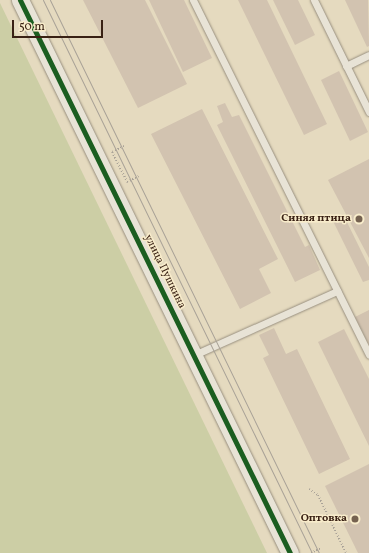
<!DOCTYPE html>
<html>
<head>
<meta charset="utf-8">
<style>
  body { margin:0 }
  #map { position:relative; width:369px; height:553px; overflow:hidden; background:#e5dabf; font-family:Vollkorn,serif }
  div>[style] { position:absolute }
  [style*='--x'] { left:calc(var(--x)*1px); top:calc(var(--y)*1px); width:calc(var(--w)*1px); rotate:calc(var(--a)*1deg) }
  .green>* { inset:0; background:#cccea5 }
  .building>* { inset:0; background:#d2c3b0 }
  .path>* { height:2px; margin-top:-1px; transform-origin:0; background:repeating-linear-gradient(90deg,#a9a297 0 1px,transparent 0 3px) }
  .roads { filter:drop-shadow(0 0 1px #988f7f) drop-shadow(0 0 1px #988f7f) }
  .service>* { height:7px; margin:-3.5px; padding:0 3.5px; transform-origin:3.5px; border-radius:3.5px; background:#e8e3d6 }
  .tertiary>* { height:17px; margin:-8.5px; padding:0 8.5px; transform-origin:8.5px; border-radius:8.5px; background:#e8e3d6 }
  .tram>* { height:1px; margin:-0.5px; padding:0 0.5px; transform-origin:0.5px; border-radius:0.5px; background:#a9a297 }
  .cycleway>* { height:5px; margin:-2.5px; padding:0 2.5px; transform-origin:2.5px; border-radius:2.5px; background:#1b5e20 }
  .dots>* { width:11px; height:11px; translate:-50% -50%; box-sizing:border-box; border:2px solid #f8eccb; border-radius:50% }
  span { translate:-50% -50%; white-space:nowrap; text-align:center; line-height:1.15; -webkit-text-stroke:3px #f8eccb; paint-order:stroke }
  .poi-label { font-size:11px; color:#392114; font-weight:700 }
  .right { translate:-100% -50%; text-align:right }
  .street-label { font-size:11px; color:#392114 }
  .scale { position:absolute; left:12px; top:20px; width:91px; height:18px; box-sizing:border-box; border:2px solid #392114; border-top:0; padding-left:5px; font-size:12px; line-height:14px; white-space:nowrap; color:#392114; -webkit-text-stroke:3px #f8eccb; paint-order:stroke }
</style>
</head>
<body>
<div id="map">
  <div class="green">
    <i style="clip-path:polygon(0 3px,267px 553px,0 553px)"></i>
  </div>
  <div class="building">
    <i style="clip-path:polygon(83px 0,145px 0,187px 84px,138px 108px)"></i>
    <i style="clip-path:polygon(149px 0,184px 0,212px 58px,183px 72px)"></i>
    <i style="clip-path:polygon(238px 0,267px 0,327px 124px,304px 135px)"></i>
    <i style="clip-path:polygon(273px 0,298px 0,315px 35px,295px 45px)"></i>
    <i style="clip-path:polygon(345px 0,368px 0,369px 46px,367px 47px)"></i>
    <i style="clip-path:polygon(339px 71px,368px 132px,350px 141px,321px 80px)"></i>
    <i style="clip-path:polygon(225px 103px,232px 117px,239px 115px,305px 247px,309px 245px,320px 270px,295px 282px,217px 125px,223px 122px,217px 106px)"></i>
    <i style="clip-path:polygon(202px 109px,278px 259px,259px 269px,271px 293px,240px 309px,151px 134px)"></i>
    <i style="clip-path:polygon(369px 159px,369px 258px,328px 180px)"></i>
    <i style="clip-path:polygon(343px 214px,369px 267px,369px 280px,363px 282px,332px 219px)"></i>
    <i style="clip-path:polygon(369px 310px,369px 345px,355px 317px)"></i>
    <i style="clip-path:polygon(274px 328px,286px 354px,297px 349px,350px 459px,319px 474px,263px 358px,269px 355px,259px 335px)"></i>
    <i style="clip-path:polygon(344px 329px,369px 379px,369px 446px,318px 342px)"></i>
    <i style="clip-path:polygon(369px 464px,369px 553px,358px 553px,325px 486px)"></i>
  </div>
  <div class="path">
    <i style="--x:124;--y:146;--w:13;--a:153"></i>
    <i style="--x:112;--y:152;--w:34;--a:63"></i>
    <i style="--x:127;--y:182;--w:13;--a:-27"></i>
    <i style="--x:309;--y:489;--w:11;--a:34"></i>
    <i style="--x:318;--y:495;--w:64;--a:64.2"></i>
    <i style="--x:311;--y:553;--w:11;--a:-27"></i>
  </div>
  <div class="roads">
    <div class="service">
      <i style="--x:193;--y:0;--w:396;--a:63.6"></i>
      <i style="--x:314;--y:0;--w:125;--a:63.8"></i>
      <i style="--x:346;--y:66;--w:25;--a:-26"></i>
      <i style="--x:194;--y:355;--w:157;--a:-24.1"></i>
    </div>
    <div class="tertiary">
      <i style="--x:20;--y:0;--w:615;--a:63.98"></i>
    </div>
  </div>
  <div class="tram">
    <i style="--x:43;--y:0;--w:615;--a:64.06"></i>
    <i style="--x:50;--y:0;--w:615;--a:64.06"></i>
  </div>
  <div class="cycleway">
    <i style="--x:20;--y:0;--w:615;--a:63.98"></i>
  </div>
  <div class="dots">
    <i style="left:359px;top:219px;background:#756250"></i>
    <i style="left:355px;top:519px;background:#756250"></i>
  </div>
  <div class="poi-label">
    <span class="right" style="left:351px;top:219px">Синяя птица</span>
    <span class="right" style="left:347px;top:519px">Оптовка</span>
  </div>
  <div class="street-label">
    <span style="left:164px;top:272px;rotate:64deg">улица Пушкина</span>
  </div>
  <div class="scale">50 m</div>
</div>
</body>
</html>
